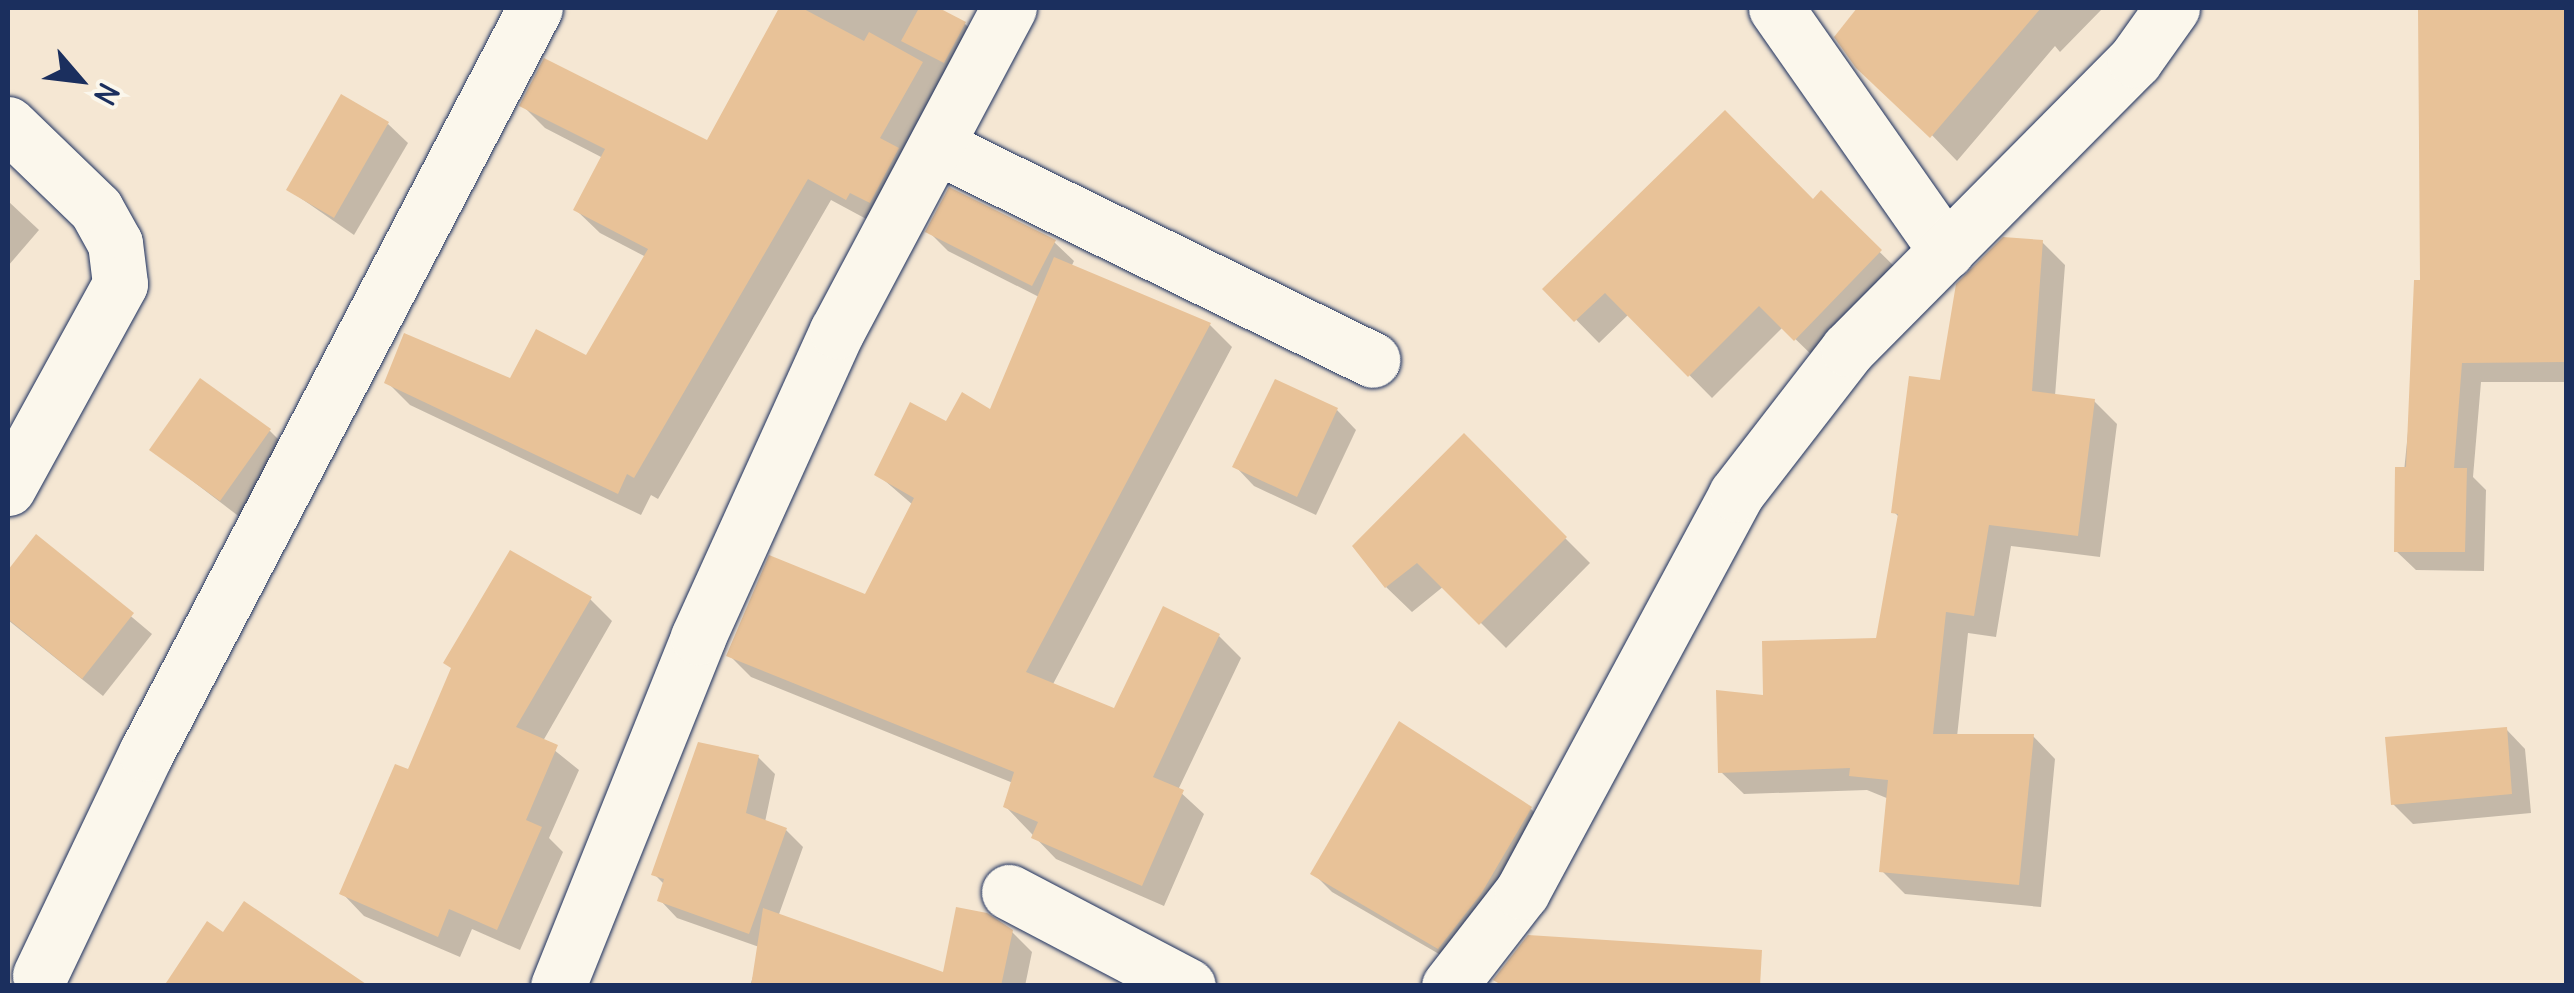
<!DOCTYPE html>
<html>
<head>
<meta charset="utf-8">
<style>
  body { margin:0 }
  #map { position:relative; width:2574px; height:993px; overflow:hidden; background:#f5e7d3; font-family:Delius,sans-serif }
  div>[style] { position:absolute }
  [style*='--x'] { left:calc(var(--x)*1px); top:calc(var(--y)*1px); width:calc(var(--w)*1px); rotate:calc(var(--a)*1deg) }
  .shadow>* { inset:0; background:#0003 }
  .building>* { inset:0; background:#e8c298 }
  .roads { filter:drop-shadow(0 0 2px #1b2f5e) drop-shadow(0 0 2px #1b2f5e) }
  .minor>* { height:55px; margin:-27.5px; padding:0 27.5px; transform-origin:27.5px; border-radius:27.5px; background:#fbf7ec }
  span { translate:-50% -50%; white-space:nowrap; text-align:center; line-height:1.15; -webkit-text-stroke:10px #fbf7ec; paint-order:stroke }
  .frame { position:absolute; inset:0; border:10px solid #1b2f5e; pointer-events:none }
  .north { position:absolute; left:30px; top:30px; width:100px; height:100px; -webkit-text-stroke:8px #fbf7ec; paint-order:stroke; rotate:118deg; font-size:28px; font-weight:700; line-height:40px; text-align:center; color:#1b2f5e }
  .north::after { content:''; display:block; margin:auto; width:35px; height:45px; background:#1b2f5e; clip-path:polygon(50% 0,100% 100%,50% 72%,0 100%) }
</style>
</head>
<body>
<div id="map">
  <div class="shadow">
    <i style="clip-path:polygon(782px 8px,933px 8px,965px 24px,988px 46px,870px 221px,831px 200px,658px 499px,651px 495px,641px 515px,410px 405px,387px 382px,512px 381px,587px 358px,646px 257px,600px 233px,576px 210px,603px 158px,545px 128px,522px 105px,708px 144px)"></i>
    <i style="clip-path:polygon(1860px 8px,2103px 8px,2060px 52px,2055px 46px,1957px 161px,1837px 37px)"></i>
    <i style="clip-path:polygon(2421px 8px,2566px 8px,2566px 382px,2481px 382px,2473px 477px,2486px 490px,2484px 571px,2416px 570px,2396px 551px,2423px 283px)"></i>
    <i style="clip-path:polygon(388px 124px,408px 143px,354px 235px,289px 190px)"></i>
    <i style="clip-path:polygon(1821px 194px,1903px 275px,1819px 362px,1783px 327px,1712px 398px,1629px 314px,1599px 343px,1546px 289px,1813px 202px)"></i>
    <i style="clip-path:polygon(8px 201px,39px 230px,8px 266px)"></i>
    <i style="clip-path:polygon(928px 231px,1054px 242px,1074px 261px,1071px 267px,1210px 325px,1232px 347px,1052px 686px,1115px 712px,1219px 636px,1241px 658px,1178px 790px,1204px 814px,1164px 906px,1056px 859px,1006px 807px,1013px 783px,751px 677px,729px 655px,866px 597px,913px 505px,877px 474px,947px 425px,992px 412px,1039px 297px,948px 251px)"></i>
    <i style="clip-path:polygon(2042px 242px,2065px 265px,2055px 396px,2094px 401px,2117px 424px,2100px 557px,2011px 546px,1996px 637px,1968px 633px,1957px 737px,2033px 736px,2055px 759px,2041px 907px,1905px 894px,1882px 871px,1889px 799px,1867px 790px,1744px 794px,1721px 772px,1766px 698px,1878px 640px,1900px 518px,1894px 512px,1943px 383px)"></i>
    <i style="clip-path:polygon(1337px 410px,1356px 430px,1316px 515px,1254px 486px,1235px 466px)"></i>
    <i style="clip-path:polygon(270px 431px,289px 450px,241px 518px,152px 450px)"></i>
    <i style="clip-path:polygon(1464px 437px,1590px 563px,1506px 648px,1444px 586px,1412px 612px,1386px 587px)"></i>
    <i style="clip-path:polygon(37px 537px,152px 634px,103px 696px,8px 620px,8px 574px)"></i>
    <i style="clip-path:polygon(590px 599px,612px 621px,543px 741px,579px 770px,549px 838px,563px 852px,520px 950px,472px 929px,460px 957px,364px 916px,342px 893px,409px 773px)"></i>
    <i style="clip-path:polygon(2506px 729px,2525px 749px,2531px 813px,2413px 824px,2393px 804px)"></i>
    <i style="clip-path:polygon(758px 757px,775px 774px,765px 822px,786px 830px,803px 847px,778px 917px,898px 986px,750px 986px,762px 948px,677px 918px,660px 900px,665px 885px,654px 874px)"></i>
    <i style="clip-path:polygon(1531px 809px,1549px 827px,1458px 965px,1332px 892px,1313px 873px)"></i>
    <i style="clip-path:polygon(1012px 932px,1032px 952px,1025px 986px,943px 986px)"></i>
  </div>
  <div class="building">
    <i style="clip-path:polygon(779px 8px,802px 8px,864px 41px,869px 32px,923px 62px,880px 138px,899px 148px,870px 203px,850px 193px,846px 200px,808px 179px,634px 478px,627px 474px,618px 494px,384px 383px,404px 333px,510px 378px,536px 329px,586px 355px,648px 249px,573px 210px,605px 149px,519px 106px,544px 58px,707px 140px)"></i>
    <i style="clip-path:polygon(919px 8px,939px 8px,966px 22px,944px 63px,901px 41px)"></i>
    <i style="clip-path:polygon(1857px 8px,2041px 8px,1930px 138px,1856px 68px,1834px 37px)"></i>
    <i style="clip-path:polygon(2418px 8px,2566px 8px,2566px 362px,2462px 363px,2454px 468px,2467px 468px,2465px 552px,2394px 552px,2395px 467px,2406px 467px,2414px 280px,2420px 280px)"></i>
    <i style="clip-path:polygon(341px 94px,389px 122px,334px 218px,286px 190px)"></i>
    <i style="clip-path:polygon(1725px 110px,1813px 199px,1821px 190px,1882px 250px,1794px 341px,1759px 306px,1688px 377px,1605px 293px,1574px 322px,1542px 289px)"></i>
    <i style="clip-path:polygon(949px 187px,1056px 240px,1032px 286px,925px 232px)"></i>
    <i style="clip-path:polygon(2003px 237px,2043px 240px,2032px 391px,2095px 399px,2078px 536px,1989px 525px,1974px 616px,1946px 612px,1933px 734px,2034px 734px,2019px 885px,1879px 872px,1888px 780px,1849px 776px,1850px 768px,1718px 773px,1716px 690px,1763px 695px,1762px 641px,1876px 638px,1898px 514px,1891px 513px,1909px 376px,1940px 380px,1956px 284px)"></i>
    <i style="clip-path:polygon(1054px 257px,1211px 323px,1026px 672px,1114px 708px,1163px 606px,1220px 634px,1153px 777px,1184px 790px,1142px 886px,1031px 838px,1038px 822px,1003px 807px,1014px 772px,726px 656px,769px 555px,865px 594px,914px 498px,874px 475px,910px 402px,946px 421px,962px 392px,990px 409px)"></i>
    <i style="clip-path:polygon(200px 378px,271px 429px,220px 501px,149px 450px)"></i>
    <i style="clip-path:polygon(1275px 379px,1338px 408px,1297px 497px,1232px 467px)"></i>
    <i style="clip-path:polygon(1464px 433px,1567px 537px,1479px 625px,1417px 563px,1385px 588px,1352px 546px)"></i>
    <i style="clip-path:polygon(36px 534px,134px 613px,82px 679px,8px 619px,8px 570px)"></i>
    <i style="clip-path:polygon(510px 550px,592px 597px,516px 727px,558px 745px,526px 820px,542px 827px,497px 930px,449px 909px,438px 937px,339px 894px,395px 764px,408px 769px,451px 668px,443px 663px)"></i>
    <i style="clip-path:polygon(1399px 721px,1532px 807px,1481px 894px,1438px 949px,1310px 874px)"></i>
    <i style="clip-path:polygon(2507px 727px,2512px 794px,2391px 805px,2385px 737px)"></i>
    <i style="clip-path:polygon(698px 742px,759px 755px,746px 813px,787px 828px,749px 934px,657px 901px,664px 879px,651px 875px)"></i>
    <i style="clip-path:polygon(244px 901px,369px 986px,164px 986px,207px 921px,223px 932px)"></i>
    <i style="clip-path:polygon(956px 907px,987px 913px,1013px 930px,1001px 986px,751px 986px,763px 908px,943px 972px)"></i>
    <i style="clip-path:polygon(1528px 935px,1762px 950px,1760px 986px,1503px 986px,1493px 980px)"></i>
  </div>
  <div class="roads">
    <div class="minor">
      <i style="--x:1776;--y:8;--w:297;--a:55"></i>
      <i style="--x:8;--y:124;--w:122;--a:44"></i>
      <i style="--x:96;--y:209;--w:39;--a:61"></i>
      <i style="--x:115;--y:243;--w:41;--a:83"></i>
      <i style="--x:120;--y:284;--w:233;--a:118.8"></i>
      <i style="--x:936;--y:146;--w:486;--a:26.1"></i>
      <i style="--x:1009;--y:892;--w:202;--a:27.7"></i>
      <i style="--x:40;--y:975;--w:246;--a:-64.5"></i>
      <i style="--x:146;--y:753;--w:840;--a:-62.43"></i>
      <i style="--x:558;--y:986;--w:376;--a:-68.1"></i>
      <i style="--x:698;--y:637;--w:336;--a:-65.6"></i>
      <i style="--x:837;--y:331;--w:366;--a:-62"></i>
      <i style="--x:1449;--y:986;--w:119;--a:-52.2"></i>
      <i style="--x:1522;--y:892;--w:452;--a:-61.7"></i>
      <i style="--x:1736;--y:494;--w:183;--a:-52.3"></i>
      <i style="--x:1848;--y:349;--w:407;--a:-45.2"></i>
      <i style="--x:2135;--y:60;--w:64;--a:-54.6"></i>
    </div>
  </div>
  <div class="frame"></div>
  <div class="north">N</div>
</div>
</body>
</html>
